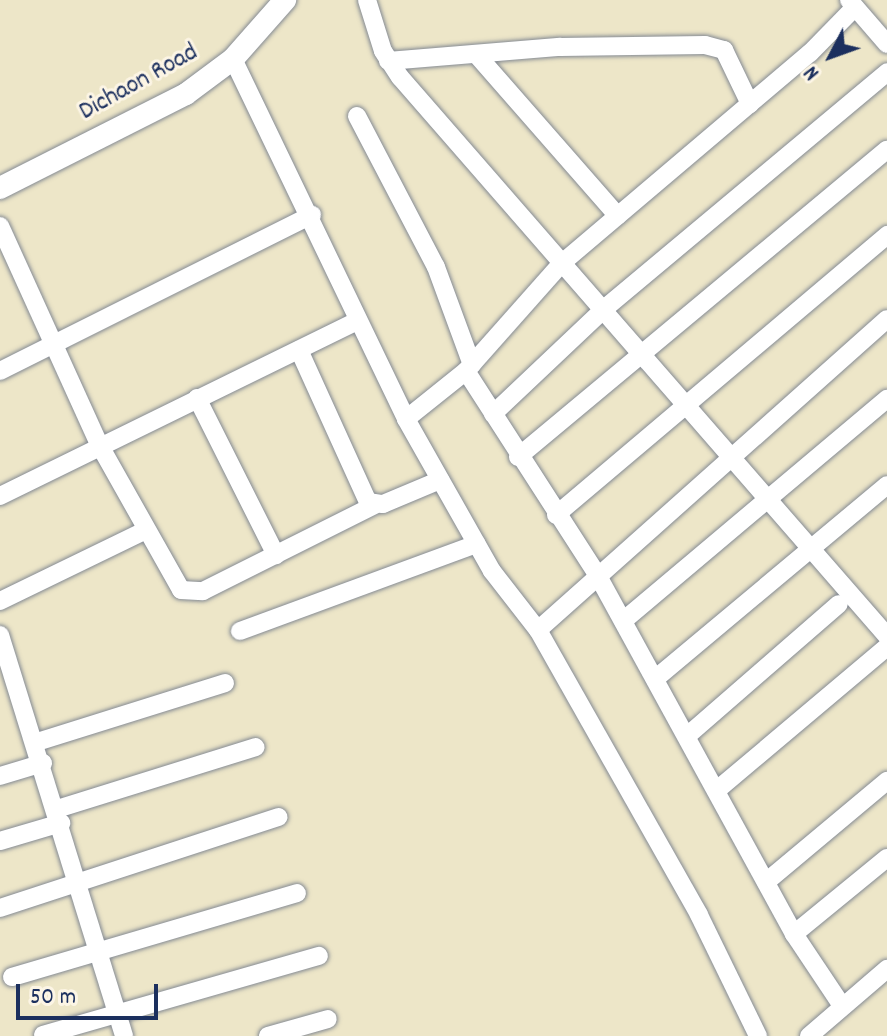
<!DOCTYPE html>
<html>
<head>
<meta charset="utf-8">
<style>
  body { margin:0 }
  #map { position:relative; width:887px; height:1036px; overflow:hidden; background:#ede6c8; font-family:Dekko,sans-serif }
  div>[style] { position:absolute }
  [style*='--x'] { left:calc(var(--x)*1px); top:calc(var(--y)*1px); width:calc(var(--w)*1px); rotate:calc(var(--a)*1deg) }
  .roads { filter:drop-shadow(0 0 2px #848a93) drop-shadow(0 0 2px #848a93) }
  .minor>* { height:18px; margin:-9px; padding:0 9px; transform-origin:9px; border-radius:9px; background:#fff }
  .tertiary>* { height:22px; margin:-11px; padding:0 11px; transform-origin:11px; border-radius:11px; background:#fff }
  span { translate:-50% -50%; white-space:nowrap; text-align:center; line-height:1.15; -webkit-text-stroke:6px #fcf5e5; paint-order:stroke }
  .street-label { font-size:26px; color:#1b2f5e }
  .north { position:absolute; left:791px; top:16px; width:80px; height:80px; -webkit-text-stroke:6px #fcf5e5; paint-order:stroke; rotate:229deg; font-size:22px; font-weight:700; line-height:32px; text-align:center; color:#1b2f5e }
  .north::after { content:''; display:block; margin:auto; width:28px; height:36px; background:#1b2f5e; clip-path:polygon(50% 0,100% 100%,50% 72%,0 100%) }
  .scale { position:absolute; left:16px; top:984px; width:142px; height:36px; box-sizing:border-box; border:4px solid #1b2f5e; border-top:0; padding-left:10px; font-size:24px; line-height:28px; white-space:nowrap; color:#1b2f5e; -webkit-text-stroke:6px #fcf5e5; paint-order:stroke }
</style>
</head>
<body>
<div id="map">
  <div class="roads">
    <div class="minor">
      <i style="--x:367;--y:0;--w:53;--a:72.6"></i>
      <i style="--x:383;--y:51;--w:31;--a:57"></i>
      <i style="--x:400;--y:77;--w:741;--a:48.94"></i>
      <i style="--x:849;--y:0;--w:58;--a:49.2"></i>
      <i style="--x:476;--y:54;--w:215;--a:48.8"></i>
      <i style="--x:233;--y:59;--w:399;--a:64.3"></i>
      <i style="--x:406;--y:419;--w:175;--a:60.5"></i>
      <i style="--x:492;--y:571;--w:75;--a:52.1"></i>
      <i style="--x:538;--y:630;--w:327;--a:60.5"></i>
      <i style="--x:699;--y:915;--w:135;--a:64"></i>
      <i style="--x:388;--y:61;--w:173;--a:-4.7"></i>
      <i style="--x:560;--y:47;--w:145;--a:-0.8"></i>
      <i style="--x:705;--y:45;--w:20;--a:15"></i>
      <i style="--x:724;--y:50;--w:60;--a:64.3"></i>
      <i style="--x:357;--y:116;--w:170;--a:62.4"></i>
      <i style="--x:436;--y:267;--w:104;--a:69.8"></i>
      <i style="--x:0;--y:226;--w:242;--a:65.6"></i>
      <i style="--x:100;--y:446;--w:165;--a:60.6"></i>
      <i style="--x:181;--y:590;--w:22;--a:3"></i>
      <i style="--x:203;--y:591;--w:192;--a:-26.6"></i>
      <i style="--x:299;--y:350;--w:167;--a:65.6"></i>
      <i style="--x:368;--y:502;--w:15;--a:8"></i>
      <i style="--x:383;--y:504;--w:62;--a:-22.8"></i>
      <i style="--x:0;--y:371;--w:349;--a:-26.6"></i>
      <i style="--x:466;--y:371;--w:244;--a:57.2"></i>
      <i style="--x:598;--y:576;--w:408;--a:61.3"></i>
      <i style="--x:794;--y:934;--w:87;--a:56.3"></i>
      <i style="--x:197;--y:398;--w:176;--a:63.3"></i>
      <i style="--x:493;--y:414;--w:153;--a:-43.4"></i>
      <i style="--x:604;--y:309;--w:369;--a:-39.9"></i>
      <i style="--x:406;--y:419;--w:77;--a:-38.7"></i>
      <i style="--x:466;--y:371;--w:144;--a:-48.4"></i>
      <i style="--x:562;--y:263;--w:325;--a:-40.3"></i>
      <i style="--x:810;--y:53;--w:64;--a:-45.6"></i>
      <i style="--x:518;--y:457;--w:480;--a:-39.8"></i>
      <i style="--x:0;--y:496;--w:398;--a:-26.1"></i>
      <i style="--x:556;--y:515;--w:434;--a:-40.2"></i>
      <i style="--x:0;--y:601;--w:162;--a:-25.9"></i>
      <i style="--x:623;--y:621;--w:345;--a:-40.1"></i>
      <i style="--x:538;--y:630;--w:467;--a:-41.7"></i>
      <i style="--x:240;--y:631;--w:252;--a:-20.2"></i>
      <i style="--x:0;--y:635;--w:420;--a:72.8"></i>
      <i style="--x:655;--y:679;--w:302;--a:-39.9"></i>
      <i style="--x:687;--y:736;--w:201;--a:-41"></i>
      <i style="--x:37;--y:742;--w:197;--a:-17.4"></i>
      <i style="--x:0;--y:776;--w:45;--a:-16.8"></i>
      <i style="--x:717;--y:790;--w:222;--a:-40.1"></i>
      <i style="--x:57;--y:809;--w:208;--a:-17.3"></i>
      <i style="--x:0;--y:841;--w:64;--a:-16.4"></i>
      <i style="--x:766;--y:882;--w:158;--a:-39.9"></i>
      <i style="--x:0;--y:908;--w:293;--a:-18.1"></i>
      <i style="--x:794;--y:934;--w:120;--a:-39.3"></i>
      <i style="--x:12;--y:977;--w:297;--a:-16.4"></i>
      <i style="--x:43;--y:1035;--w:287;--a:-16"></i>
      <i style="--x:268;--y:1036;--w:62;--a:-15.8"></i>
      <i style="--x:809;--y:1036;--w:103;--a:-40.7"></i>
    </div>
    <div class="tertiary">
      <i style="--x:0;--y:188;--w:208;--a:-26.8"></i>
      <i style="--x:186;--y:94;--w:59;--a:-36.7"></i>
      <i style="--x:233;--y:59;--w:79;--a:-48.6"></i>
    </div>
  </div>
  <div class="street-label">
    <span style="left:139px;top:83px;rotate:-29deg">Dichaon Road</span>
  </div>
  <div class="north">N</div>
  <div class="scale">50 m</div>
</div>
</body>
</html>
